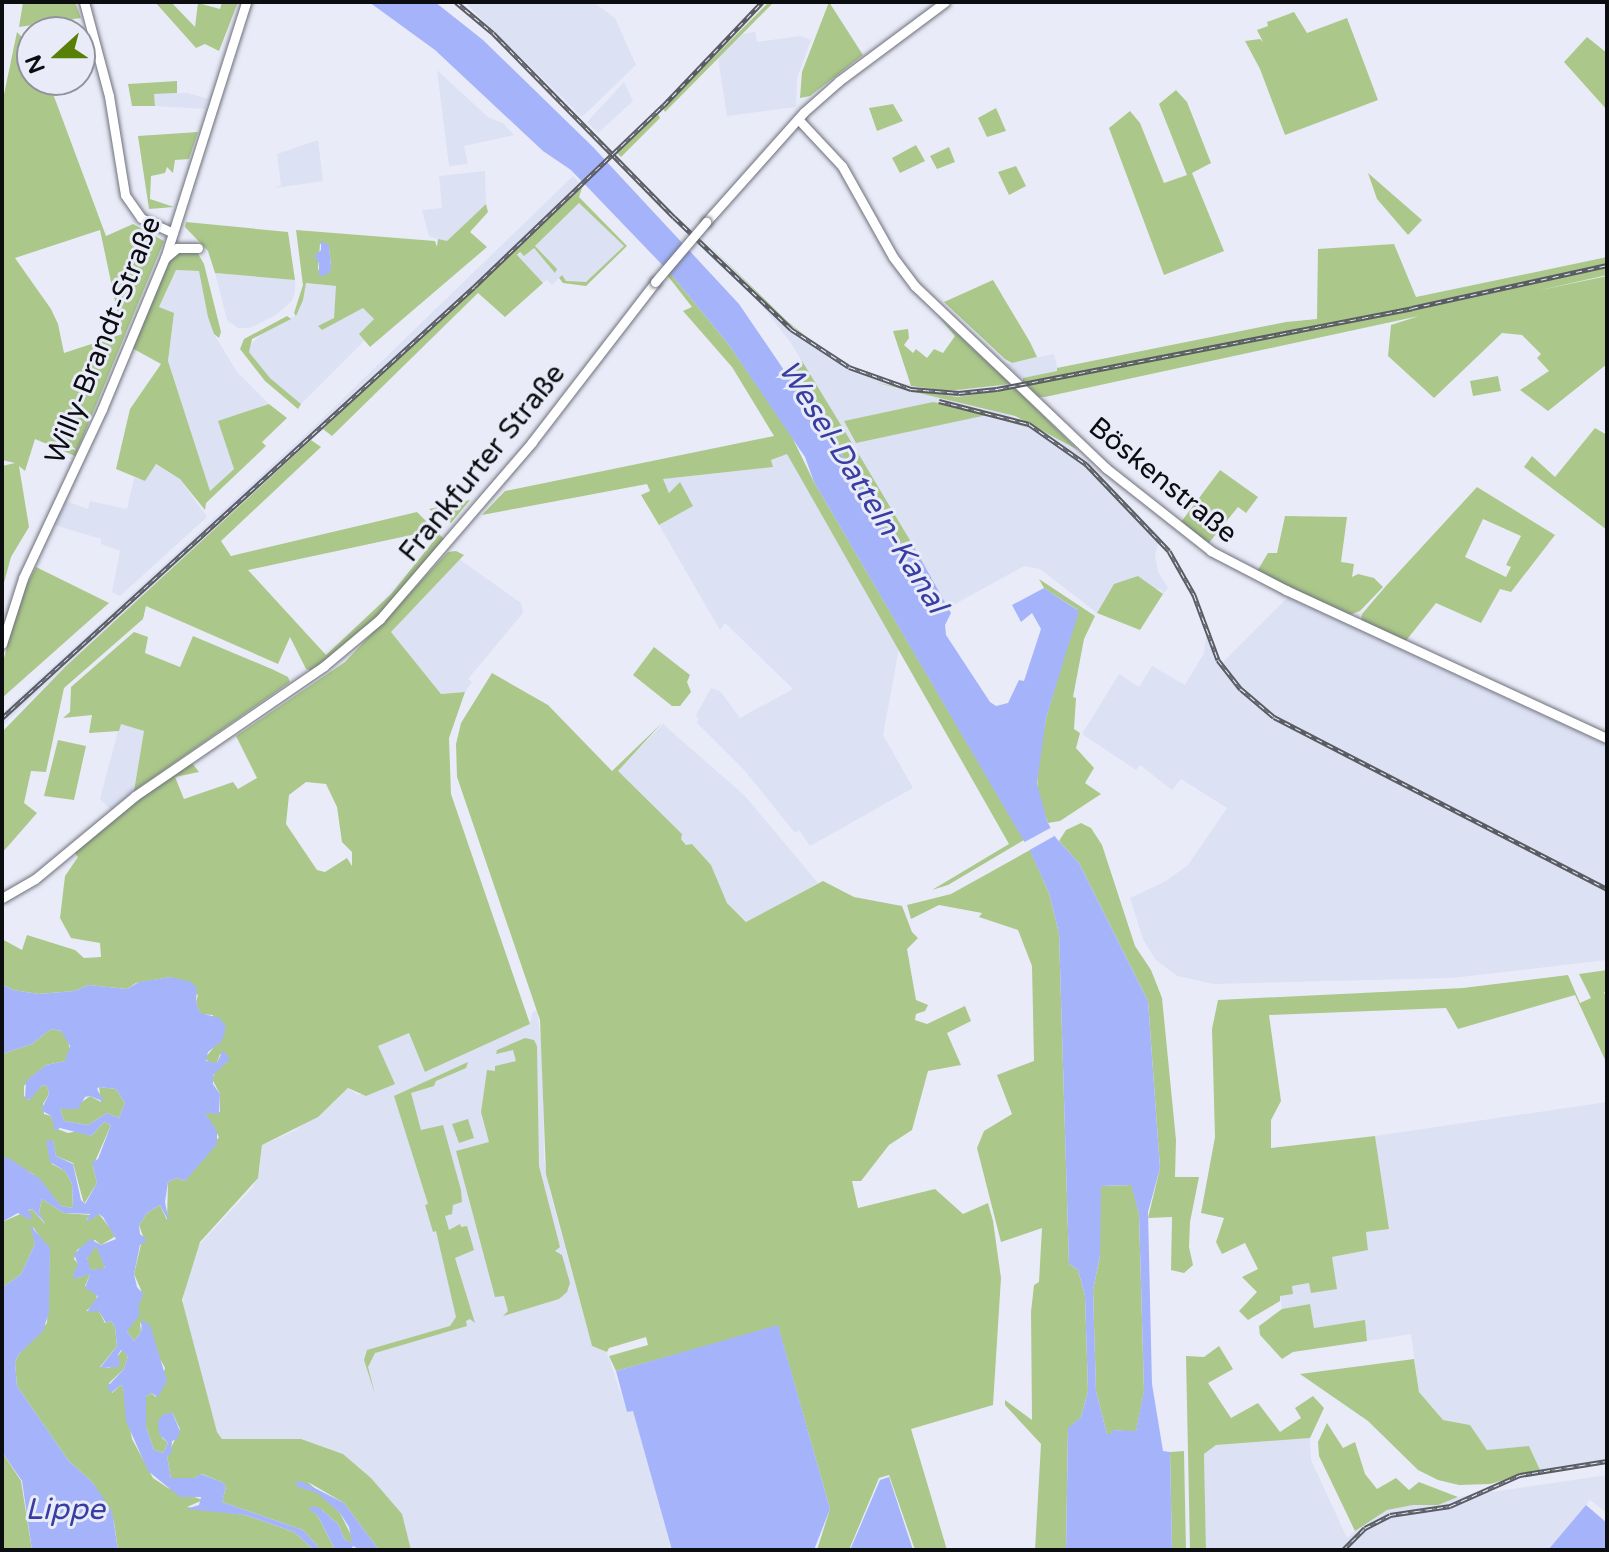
<!DOCTYPE html>
<html>
<head>
<meta charset="utf-8">
<style>
  body { margin:0 }
  #map { position:relative; width:1609px; height:1552px; overflow:hidden; background:#e9ecf8; font-family:"Varela Round",sans-serif }
  div>[style] { position:absolute }
  [style*='--x'] { left:calc(var(--x)*1px); top:calc(var(--y)*1px); width:calc(var(--w)*1px); rotate:calc(var(--a)*1deg) }
  .built>* { inset:0; background:#dce1f4 }
  .green>* { inset:0; background:#abc88a }
  .water>* { inset:0; background:#a5b4fa }
  .pier>* { inset:0; background:#e9ecf8 }
  .roads { filter:drop-shadow(0 0 2px #6d707a) drop-shadow(0 0 2px #6d707a) }
  .major>* { height:9px; margin:-4.5px; padding:0 4.5px; transform-origin:4.5px; border-radius:4.5px; background:#fff }
  .rail>* { height:5px; margin-top:-2.5px; transform-origin:0; background:repeating-linear-gradient(90deg,#e9ecf8 0 6px,#5a5c63 0 12px); box-sizing:border-box; border-block:2px solid #5a5c63 }
  .bridges { filter:drop-shadow(0 0 2px #6d707a) drop-shadow(0 0 2px #6d707a) }
  .major-bridge>* { height:9px; margin:-4.5px; padding:0 4.5px; transform-origin:4.5px; border-radius:4.5px; background:#fff }
  span { translate:-50% -50%; white-space:nowrap; text-align:center; line-height:1.15; -webkit-text-stroke:6px #e9ecf8; paint-order:stroke }
  .street-label { font-size:28px; color:#0c0d11 }
  .water-label { font-size:30px; color:#383ea1; font-style:italic }
  .frame { position:absolute; inset:0; border:4px solid #0c0d11; pointer-events:none }
  .north { position:absolute; left:16px; top:16px; width:80px; height:80px; box-sizing:border-box; background:#e9ecf8; border:2px solid #91939c; border-radius:50%; rotate:249deg; font-size:22px; font-weight:700; line-height:32px; text-align:center; color:#0c0d11 }
  .north::after { content:''; display:block; margin:auto; width:28px; height:36px; background:#578106; clip-path:polygon(50% 0,100% 100%,50% 72%,0 100%) }
</style>
</head>
<body>
<div id="map">
  <div class="built">
    <i style="clip-path:polygon(469px 2px,593px 2px,615px 18px,636px 65px,582px 117px,467px 5px)"></i>
    <i style="clip-path:polygon(755px 32px,757px 42px,800px 36px,811px 40px,797px 78px,796px 107px,727px 116px,718px 58px,743px 34px)"></i>
    <i style="clip-path:polygon(437px 70px,489px 118px,503px 123px,514px 135px,464px 146px,468px 164px,449px 166px)"></i>
    <i style="clip-path:polygon(624px 82px,633px 101px,598px 133px,587px 122px)"></i>
    <i style="clip-path:polygon(188px 93px,208px 99px,205px 109px,155px 106px,154px 94px)"></i>
    <i style="clip-path:polygon(318px 140px,323px 181px,275px 188px,281px 185px,277px 154px)"></i>
    <i style="clip-path:polygon(485px 171px,486px 204px,447px 242px,429px 236px,422px 210px,442px 208px,439px 176px)"></i>
    <i style="clip-path:polygon(573px 176px,583px 186px,2px 726px,2px 713px,322px 419px)"></i>
    <i style="clip-path:polygon(579px 203px,624px 246px,586px 283px,566px 281px,561px 276px,552px 285px,547px 280px,543px 283px,516px 256px,533px 248px,556px 271px,535px 246px)"></i>
    <i style="clip-path:polygon(699px 239px,800px 334px,851px 365px,889px 381px,948px 391px,1011px 384px,1015px 388px,957px 397px,877px 384px,998px 410px,1055px 435px,1080px 456px,1160px 537px,1155px 555px,1158px 572px,1168px 588px,1163px 594px,1162px 590px,1114px 584px,1097px 613px,1040px 569px,1024px 566px,948px 608px,791px 343px,759px 302px,696px 243px)"></i>
    <i style="clip-path:polygon(176px 270px,199px 271px,214px 334px,237px 372px,269px 404px,219px 422px,234px 469px,210px 491px,168px 361px,174px 314px,159px 308px)"></i>
    <i style="clip-path:polygon(215px 273px,295px 280px,295px 291px,292px 301px,276px 315px,250px 328px,238px 328px,227px 320px)"></i>
    <i style="clip-path:polygon(306px 283px,337px 286px,334px 318px,319px 326px,363px 308px,374px 319px,360px 333px,365px 340px,301px 404px,270px 378px,249px 352px,249px 346px,266px 330px,295px 316px)"></i>
    <i style="clip-path:polygon(1054px 354px,1058px 371px,1023px 378px,1006px 364px)"></i>
    <i style="clip-path:polygon(787px 453px,899px 649px,883px 735px,913px 788px,810px 846px,799px 830px,795px 833px,745px 771px,696px 722px,699px 720px,696px 715px,711px 688px,720px 691px,740px 718px,793px 689px,725px 623px,720px 630px,659px 525px,693px 506px,680px 483px,669px 493px,662px 479px,773px 467px,771px 460px)"></i>
    <i style="clip-path:polygon(155px 464px,180px 479px,207px 517px,120px 596px,112px 592px,120px 551px,101px 544px,101px 539px,55px 525px,66px 501px,88px 509px,90px 501px,127px 509px,134px 478px,145px 480px)"></i>
    <i style="clip-path:polygon(459px 559px,521px 603px,523px 613px,468px 679px,472px 682px,465px 692px,441px 694px,391px 632px)"></i>
    <i style="clip-path:polygon(1288px 597px,1607px 745px,1607px 960px,1452px 978px,1214px 984px,1177px 976px,1155px 959px,1143px 939px,1130px 898px,1166px 881px,1188px 865px,1227px 808px,1181px 779px,1172px 790px,1140px 765px,1136px 770px,1082px 734px,1119px 674px,1139px 687px,1152px 666px,1185px 685px,1204px 653px,1206px 636px,1220px 665px)"></i>
    <i style="clip-path:polygon(120px 723px,144px 731px,134px 791px,111px 810px,100px 799px)"></i>
    <i style="clip-path:polygon(663px 724px,745px 796px,818px 883px,747px 922px,727px 903px,711px 865px,692px 844px,687px 845px,617px 771px)"></i>
    <i style="clip-path:polygon(537px 1010px,543px 1056px,544px 1159px,550px 1192px,592px 1346px,607px 1352px,627px 1412px,633px 1410px,672px 1550px,411px 1550px,401px 1514px,371px 1478px,343px 1454px,301px 1439px,222px 1439px,217px 1432px,182px 1307px,187px 1278px,197px 1247px,253px 1187px,260px 1168px,262px 1145px,294px 1131px,332px 1104px,348px 1088px,358px 1095px,393px 1083px,377px 1046px,409px 1033px,426px 1072px,530px 1024px,532px 1013px)"></i>
    <i style="clip-path:polygon(1607px 1102px,1607px 1459px,1540px 1470px,1529px 1446px,1487px 1450px,1470px 1425px,1443px 1420px,1419px 1392px,1411px 1334px,1367px 1341px,1364px 1321px,1314px 1328px,1310px 1304px,1282px 1309px,1280px 1296px,1293px 1294px,1292px 1286px,1310px 1283px,1332px 1257px,1368px 1250px,1366px 1232px,1389px 1229px,1375px 1136px)"></i>
    <i style="clip-path:polygon(1310px 1438px,1311px 1460px,1347px 1538px,1366px 1521px,1387px 1510px,1413px 1505px,1438px 1505px,1458px 1497px,1607px 1475px,1607px 1513px,1590px 1500px,1548px 1550px,1206px 1550px,1204px 1454px,1216px 1445px)"></i>
  </div>
  <div class="green">
    <i style="clip-path:polygon(23px 2px,75px 2px,81px 18px,19px 27px)"></i>
    <i style="clip-path:polygon(155px 2px,171px 2px,195px 27px,198px 3px,220px 9px,222px 2px,238px 2px,219px 51px,205px 44px,196px 48px)"></i>
    <i style="clip-path:polygon(769px 2px,774px 2px,665px 112px,663px 108px)"></i>
    <i style="clip-path:polygon(829px 2px,863px 55px,810px 96px,800px 98px,802px 72px)"></i>
    <i style="clip-path:polygon(1294px 12px,1307px 33px,1347px 18px,1378px 100px,1285px 135px,1260px 69px,1245px 41px,1260px 39px,1263px 42px,1257px 30px,1268px 26px,1267px 22px)"></i>
    <i style="clip-path:polygon(evenodd,17px 32px,32px 47px,32px 80px,49px 83px,106px 236px,133px 224px,164px 241px,75px 456px,35px 439px,25px 471px,19px 466px,29px 527px,11px 557px,2px 590px,2px 466px,15px 463px,2px 460px,2px 104px,17px 32px,100px 230px,122px 334px,64px 353px,58px 324px,51px 309px,15px 258px,100px 230px)"></i>
    <i style="clip-path:polygon(1587px 37px,1607px 53px,1607px 110px,1564px 62px)"></i>
    <i style="clip-path:polygon(177px 81px,177px 93px,154px 94px,155px 106px,132px 106px,128px 84px)"></i>
    <i style="clip-path:polygon(1176px 90px,1187px 102px,1211px 163px,1192px 173px,1224px 251px,1164px 275px,1109px 128px,1130px 111px,1140px 123px,1164px 183px,1187px 175px,1159px 104px)"></i>
    <i style="clip-path:polygon(893px 104px,903px 121px,877px 131px,869px 108px)"></i>
    <i style="clip-path:polygon(996px 108px,1006px 131px,987px 137px,978px 118px)"></i>
    <i style="clip-path:polygon(658px 114px,660px 118px,621px 157px,617px 153px)"></i>
    <i style="clip-path:polygon(198px 132px,189px 159px,175px 160px,173px 173px,167px 167px,165px 173px,151px 176px,150px 199px,174px 207px,149px 209px,138px 136px)"></i>
    <i style="clip-path:polygon(916px 145px,925px 161px,900px 173px,892px 158px)"></i>
    <i style="clip-path:polygon(949px 147px,955px 162px,937px 169px,930px 156px)"></i>
    <i style="clip-path:polygon(1016px 166px,1026px 186px,1009px 195px,998px 172px)"></i>
    <i style="clip-path:polygon(1368px 173px,1422px 220px,1408px 235px,1377px 199px)"></i>
    <i style="clip-path:polygon(583px 185px,579px 197px,627px 246px,586px 286px,563px 283px,559px 278px,562px 275px,566px 281px,586px 282px,624px 246px,579px 203px,535px 246px,557px 269px,555px 273px,534px 248px,524px 256px,520px 252px,517px 255px,543px 283px,505px 317px,478px 293px,332px 436px,323px 429px)"></i>
    <i style="clip-path:polygon(evenodd,486px 204px,488px 212px,470px 232px,487px 247px,370px 347px,359px 334px,374px 319px,363px 308px,322px 330px,318px 326px,334px 318px,336px 286px,306px 283px,303px 300px,296px 316px,294px 313px,303px 285px,296px 230px,435px 241px,437px 247px,438px 239px,447px 241px,486px 204px,320px 244px,329px 247px,331px 266px,323px 276px,318px 269px,320px 244px)"></i>
    <i style="clip-path:polygon(186px 222px,288px 232px,295px 280px,215px 273px,208px 251px,185px 227px)"></i>
    <i style="clip-path:polygon(701px 237px,787px 321px,822px 349px,784px 320px)"></i>
    <i style="clip-path:polygon(1394px 244px,1416px 297px,1607px 257px,1607px 275px,1536px 291px,1607px 276px,1607px 364px,1548px 411px,1520px 390px,1549px 371px,1537px 358px,1541px 354px,1522px 335px,1502px 333px,1434px 398px,1388px 356px,1391px 325px,1419px 316px,1045px 397px,1039px 397px,1023px 382px,1023px 378px,1057px 371px,1057px 368px,1286px 322px,1317px 319px,1318px 249px)"></i>
    <i style="clip-path:polygon(196px 250px,204px 264px,221px 332px,219px 338px,214px 334px,208px 317px,199px 271px,176px 270px,159px 307px,174px 313px,168px 361px,210px 491px,234px 469px,218px 421px,269px 404px,287px 418px,262px 442px,266px 446px,206px 503px,205px 510px,180px 479px,156px 464px,145px 481px,116px 469px,130px 409px,161px 364px,132px 348px,172px 255px,177px 251px)"></i>
    <i style="clip-path:polygon(670px 273px,729px 345px,791px 435px,814px 482px,1024px 840px,948px 885px,932px 890px,1009px 844px,787px 454px,771px 460px,773px 467px,663px 479px,669px 493px,680px 482px,693px 506px,659px 525px,641px 495px,650px 491px,647px 484px,482px 515px,505px 491px,774px 436px,732px 367px,683px 311px,692px 307px,667px 275px)"></i>
    <i style="clip-path:polygon(993px 280px,1030px 342px,1037px 357px,1012px 363px,1005px 359px,944px 302px)"></i>
    <i style="clip-path:polygon(287px 316px,291px 319px,252px 339px,249px 352px,270px 378px,301px 404px,298px 409px,265px 381px,240px 349px,244px 339px)"></i>
    <i style="clip-path:polygon(938px 316px,1011px 384px,948px 391px,911px 386px,893px 331px,908px 329px,909px 338px,904px 345px,913px 353px,916px 349px,927px 358px,934px 349px,943px 353px,955px 336px)"></i>
    <i style="clip-path:polygon(802px 361px,861px 458px,914px 547px,900px 543px,888px 533px,842px 455px,784px 369px)"></i>
    <i style="clip-path:polygon(1498px 376px,1501px 391px,1473px 396px,1470px 381px)"></i>
    <i style="clip-path:polygon(877px 383px,957px 397px,1015px 388px,1078px 450px,1015px 416px)"></i>
    <i style="clip-path:polygon(933px 402px,986px 412px,1032px 429px,987px 415px,856px 443px,844px 421px)"></i>
    <i style="clip-path:polygon(1595px 428px,1607px 435px,1607px 530px,1524px 467px,1532px 456px,1555px 477px)"></i>
    <i style="clip-path:polygon(evenodd,311px 440px,321px 447px,221px 541px,231px 556px,417px 512px,444px 539px,380px 615px,313px 671px,306px 669px,290px 637px,278px 664px,146px 606px,143px 619px,64px 688px,46px 772px,31px 771px,24px 803px,37px 813px,2px 853px,2px 732px,65px 667px,311px 440px,430px 531px,436px 538px,391px 594px,326px 655px,248px 570px,430px 531px)"></i>
    <i style="clip-path:polygon(1220px 470px,1258px 497px,1246px 513px,1238px 507px,1208px 544px,1181px 522px)"></i>
    <i style="clip-path:polygon(evenodd,1477px 487px,1555px 535px,1511px 592px,1500px 589px,1481px 623px,1436px 603px,1405px 642px,1361px 621px,1362px 614px,1385px 587px,1477px 487px,1483px 519px,1521px 536px,1506px 565px,1511px 567px,1506px 577px,1465px 557px,1483px 519px)"></i>
    <i style="clip-path:polygon(470px 500px,451px 523px,429px 509px)"></i>
    <i style="clip-path:polygon(1285px 516px,1347px 517px,1341px 562px,1354px 564px,1352px 577px,1358px 574px,1374px 578px,1383px 587px,1360px 611px,1349px 615px,1256px 573px,1268px 553px,1277px 553px)"></i>
    <i style="clip-path:polygon(evenodd,456px 551px,464px 555px,391px 632px,441px 694px,465px 692px,449px 738px,451px 794px,530px 1024px,425px 1072px,409px 1033px,378px 1046px,395px 1084px,366px 1096px,348px 1088px,318px 1117px,262px 1145px,258px 1178px,200px 1242px,182px 1300px,217px 1432px,222px 1439px,301px 1439px,343px 1454px,371px 1478px,402px 1514px,411px 1550px,379px 1550px,344px 1503px,308px 1482px,340px 1513px,353px 1539px,352px 1544px,345px 1540px,338px 1524px,322px 1510px,309px 1508px,318px 1516px,335px 1550px,321px 1550px,303px 1530px,222px 1502px,226px 1487px,222px 1482px,202px 1474px,194px 1478px,171px 1478px,167px 1456px,180px 1429px,172px 1412px,162px 1438px,168px 1443px,163px 1453px,154px 1450px,146px 1427px,146px 1397px,151px 1393px,156px 1397px,165px 1368px,140px 1322px,141px 1332px,134px 1341px,127px 1331px,139px 1303px,141px 1290px,134px 1274px,143px 1236px,139px 1225px,147px 1213px,160px 1205px,167px 1220px,168px 1182px,177px 1178px,185px 1181px,219px 1137px,205px 1113px,220px 1112px,220px 1094px,212px 1079px,215px 1071px,227px 1062px,220px 1054px,217px 1063px,209px 1063px,205px 1058px,214px 1047px,213px 1015px,200px 1014px,196px 1002px,198px 995px,171px 977px,136px 983px,127px 989px,89px 985px,74px 991px,39px 994px,13px 990px,2px 984px,2px 939px,22px 950px,27px 935px,75px 950px,84px 958px,101px 957px,100px 943px,71px 938px,60px 918px,65px 876px,78px 857px,74px 852px,138px 800px,192px 763px,199px 772px,175px 777px,184px 799px,233px 782px,238px 789px,257px 778px,236px 736px,345px 662px,448px 552px,456px 551px,306px 782px,326px 784px,337px 807px,342px 842px,352px 852px,352px 866px,347px 858px,325px 872px,317px 870px,286px 824px,289px 795px,306px 782px)"></i>
    <i style="clip-path:polygon(36px 567px,109px 603px,2px 698px,2px 666px,10px 635px,24px 590px)"></i>
    <i style="clip-path:polygon(1138px 576px,1163px 594px,1140px 630px,1097px 613px,1114px 584px)"></i>
    <i style="clip-path:polygon(1039px 579px,1095px 616px,1084px 639px,1073px 697px,1076px 698px,1074px 729px,1080px 733px,1076px 748px,1094px 768px,1085px 783px,1101px 794px,1060px 821px,1048px 823px,1038px 798px,1037px 770px,1046px 718px,1078px 610px,1044px 588px)"></i>
    <i style="clip-path:polygon(134px 632px,148px 637px,145px 653px,180px 667px,193px 636px,274px 670px,288px 677px,290px 682px,134px 791px,144px 731px,121px 724px,119px 731px,89px 733px,92px 715px,63px 718px,70px 712px,71px 687px)"></i>
    <i style="clip-path:polygon(654px 647px,690px 675px,687px 682px,691px 692px,680px 706px,672px 706px,633px 675px)"></i>
    <i style="clip-path:polygon(492px 673px,548px 705px,612px 771px,662px 723px,618px 771px,682px 834px,681px 839px,686px 845px,692px 844px,711px 865px,727px 903px,746px 922px,823px 881px,854px 897px,902px 906px,912px 932px,918px 938px,907px 949px,916px 1000px,928px 1005px,925px 1011px,916px 1014px,915px 1020px,927px 1024px,965px 1006px,971px 1021px,947px 1033px,961px 1065px,928px 1071px,912px 1130px,889px 1145px,861px 1181px,852px 1181px,858px 1208px,935px 1189px,963px 1214px,988px 1203px,993px 1221px,1001px 1278px,993px 1405px,911px 1429px,947px 1550px,915px 1550px,889px 1475px,879px 1478px,849px 1550px,817px 1550px,830px 1509px,778px 1326px,616px 1371px,609px 1356px,648px 1345px,646px 1337px,609px 1348px,607px 1352px,592px 1346px,546px 1174px,540px 1020px,457px 777px,456px 744px,461px 723px)"></i>
    <i style="clip-path:polygon(58px 740px,86px 746px,74px 800px,44px 796px)"></i>
    <i style="clip-path:polygon(1081px 823px,1091px 828px,1102px 845px,1135px 946px,1151px 970px,1162px 998px,1176px 1140px,1175px 1177px,1199px 1177px,1190px 1222px,1189px 1247px,1193px 1265px,1184px 1273px,1171px 1270px,1172px 1217px,1148px 1218px,1160px 1168px,1148px 1001px,1079px 863px,1059px 841px,1066px 830px)"></i>
    <i style="clip-path:polygon(1030px 850px,1049px 893px,1059px 933px,1069px 1264px,1078px 1270px,1085px 1296px,1088px 1391px,1081px 1417px,1068px 1429px,1066px 1550px,1035px 1550px,1041px 1444px,1005px 1405px,1005px 1400px,1032px 1420px,1031px 1312px,1034px 1285px,1039px 1282px,1042px 1228px,1001px 1242px,977px 1148px,984px 1131px,1012px 1114px,997px 1075px,1034px 1061px,1032px 966px,1018px 930px,979px 917px,982px 913px,939px 905px,911px 919px,907px 905px,951px 894px)"></i>
    <i style="clip-path:polygon(1607px 970px,1607px 991px,1604px 992px,1607px 1001px,1607px 1064px,1575px 995px,1458px 1029px,1446px 1008px,1269px 1015px,1281px 1101px,1271px 1120px,1271px 1148px,1375px 1136px,1389px 1229px,1366px 1232px,1368px 1250px,1332px 1257px,1337px 1289px,1311px 1293px,1309px 1283px,1292px 1286px,1293px 1294px,1280px 1296px,1280px 1301px,1248px 1320px,1239px 1311px,1257px 1292px,1242px 1277px,1258px 1269px,1245px 1243px,1222px 1254px,1216px 1242px,1224px 1218px,1201px 1213px,1215px 1137px,1212px 1029px,1218px 1000px,1463px 988px,1568px 975px,1580px 1003px,1591px 998px,1579px 974px)"></i>
    <i style="clip-path:polygon(51px 1029px,61px 1031px,68px 1038px,70px 1054px,65px 1061px,46px 1065px,33px 1076px,24px 1086px,24px 1096px,29px 1100px,42px 1085px,47px 1086px,49px 1094px,43px 1104px,44px 1114px,51px 1116px,55px 1128px,68px 1133px,78px 1131px,91px 1136px,104px 1122px,111px 1125px,93px 1166px,97px 1183px,84px 1204px,73px 1163px,56px 1156px,53px 1141px,47px 1141px,52px 1164px,65px 1171px,72px 1184px,73px 1208px,61px 1206px,33px 1174px,2px 1158px,2px 1054px,32px 1044px)"></i>
    <i style="clip-path:polygon(525px 1038px,534px 1040px,537px 1046px,539px 1166px,560px 1247px,555px 1251px,562px 1255px,570px 1283px,567px 1292px,559px 1299px,503px 1316px,508px 1311px,504px 1296px,495px 1297px,456px 1151px,489px 1142px,481px 1112px,487px 1070px,495px 1071px,495px 1066px,516px 1061px,513px 1050px,496px 1054px,497px 1050px)"></i>
    <i style="clip-path:polygon(468px 1062px,466px 1068px,436px 1081px,434px 1086px,411px 1093px,421px 1130px,443px 1125px,461px 1190px,462px 1202px,453px 1205px,452px 1214px,445px 1216px,449px 1230px,460px 1224px,461px 1227px,467px 1226px,474px 1250px,455px 1258px,475px 1323px,470px 1319px,466px 1321px,467px 1326px,375px 1353px,368px 1367px,375px 1394px,364px 1360px,367px 1350px,450px 1326px,456px 1317px,436px 1231px,433px 1232px,425px 1205px,428px 1204px,394px 1096px)"></i>
    <i style="clip-path:polygon(99px 1087px,116px 1089px,125px 1103px,119px 1118px,107px 1113px,88px 1125px,64px 1121px,60px 1109px,75px 1107px,90px 1096px,101px 1102px)"></i>
    <i style="clip-path:polygon(468px 1119px,474px 1138px,459px 1143px,452px 1124px)"></i>
    <i style="clip-path:polygon(1132px 1185px,1139px 1214px,1144px 1391px,1136px 1432px,1113px 1430px,1112px 1434px,1107px 1434px,1096px 1391px,1093px 1290px,1100px 1256px,1100px 1186px)"></i>
    <i style="clip-path:polygon(42px 1199px,64px 1213px,91px 1215px,86px 1220px,99px 1214px,116px 1236px,101px 1245px,95px 1240px,77px 1250px,74px 1259px,79px 1265px,79px 1278px,87px 1272px,90px 1274px,85px 1286px,97px 1295px,95px 1304px,86px 1311px,99px 1311px,105px 1323px,111px 1321px,115px 1327px,117px 1346px,100px 1367px,110px 1368px,122px 1350px,128px 1356px,124px 1369px,109px 1383px,112px 1393px,121px 1385px,123px 1387px,132px 1439px,153px 1478px,168px 1488px,203px 1500px,187px 1507px,245px 1515px,294px 1532px,314px 1550px,118px 1550px,114px 1522px,93px 1483px,68px 1460px,17px 1386px,15px 1362px,19px 1354px,47px 1323px,50px 1251px,33px 1227px,35px 1244px,21px 1274px,2px 1288px,2px 1222px,32px 1209px,45px 1224px,39px 1212px)"></i>
    <i style="clip-path:polygon(96px 1246px,99px 1247px,105px 1269px,91px 1270px,86px 1263px,90px 1250px)"></i>
    <i style="clip-path:polygon(1310px 1304px,1314px 1328px,1365px 1320px,1367px 1341px,1293px 1352px,1282px 1359px,1260px 1335px,1259px 1326px,1282px 1309px)"></i>
    <i style="clip-path:polygon(1219px 1346px,1233px 1369px,1208px 1383px,1231px 1418px,1258px 1403px,1280px 1432px,1301px 1418px,1295px 1408px,1313px 1396px,1324px 1408px,1310px 1438px,1216px 1445px,1204px 1454px,1206px 1550px,1190px 1550px,1186px 1356px,1204px 1357px)"></i>
    <i style="clip-path:polygon(1414px 1359px,1419px 1392px,1443px 1420px,1470px 1425px,1487px 1450px,1529px 1446px,1540px 1470px,1490px 1484px,1459px 1485px,1438px 1480px,1418px 1470px,1368px 1421px,1300px 1374px)"></i>
    <i style="clip-path:polygon(1327px 1423px,1343px 1448px,1355px 1442px,1365px 1474px,1377px 1489px,1396px 1478px,1409px 1490px,1419px 1482px,1458px 1497px,1438px 1505px,1413px 1505px,1387px 1510px,1355px 1531px,1319px 1456px,1318px 1442px)"></i>
    <i style="clip-path:polygon(1184px 1451px,1186px 1550px,1172px 1550px,1170px 1452px)"></i>
    <i style="clip-path:polygon(2px 1452px,21px 1481px,32px 1550px,2px 1550px)"></i>
  </div>
  <div class="water">
    <i style="clip-path:polygon(evenodd,369px 2px,435px 2px,483px 40px,593px 147px,739px 304px,842px 455px,888px 533px,900px 543px,914px 547px,951px 613px,945px 625px,946px 635px,990px 702px,996px 706px,1008px 703px,1019px 680px,1024px 681px,1041px 629px,1032px 613px,1021px 622px,1012px 605px,1044px 588px,1079px 611px,1046px 718px,1037px 783px,1047px 821px,1056px 838px,1079px 863px,1148px 1001px,1160px 1168px,1148px 1212px,1152px 1384px,1163px 1451px,1170px 1452px,1172px 1550px,1066px 1550px,1068px 1428px,1081px 1417px,1088px 1391px,1085px 1296px,1078px 1270px,1069px 1264px,1059px 933px,1049px 893px,1031px 853px,814px 482px,805px 457px,729px 345px,670px 273px,571px 170px,543px 151px,435px 50px,369px 2px,1131px 1185px,1139px 1214px,1144px 1390px,1136px 1431px,1112px 1430px,1112px 1434px,1107px 1434px,1096px 1391px,1093px 1290px,1100px 1256px,1101px 1186px,1131px 1185px)"></i>
    <i style="clip-path:polygon(321px 241px,329px 245px,331px 266px,330px 272px,323px 276px,319px 275px,319px 263px,314px 256px,321px 250px)"></i>
    <i style="clip-path:polygon(evenodd,171px 977px,191px 982px,197px 988px,196px 1002px,200px 1013px,220px 1018px,226px 1027px,222px 1041px,208px 1052px,206px 1061px,217px 1063px,223px 1050px,230px 1059px,213px 1075px,213px 1084px,220px 1094px,219px 1114px,205px 1113px,217px 1131px,217px 1144px,185px 1181px,177px 1178px,168px 1182px,165px 1202px,169px 1222px,160px 1205px,147px 1213px,139px 1225px,140px 1234px,147px 1240px,140px 1245px,134px 1274px,137px 1287px,144px 1295px,139px 1303px,139px 1316px,127px 1331px,134px 1341px,141px 1332px,142px 1320px,150px 1325px,167px 1381px,158px 1397px,151px 1393px,146px 1397px,146px 1427px,154px 1450px,163px 1453px,168px 1443px,159px 1434px,158px 1422px,162px 1415px,172px 1412px,180px 1431px,177px 1439px,172px 1441px,171px 1454px,167px 1456px,171px 1478px,194px 1478px,201px 1474px,222px 1482px,226px 1487px,222px 1502px,303px 1530px,321px 1550px,314px 1550px,294px 1532px,245px 1515px,186px 1509px,199px 1505px,201px 1497px,180px 1497px,148px 1471px,126px 1421px,123px 1387px,121px 1385px,111px 1393px,107px 1387px,124px 1369px,128px 1356px,121px 1350px,118px 1355px,120px 1367px,100px 1368px,117px 1346px,115px 1327px,111px 1321px,106px 1323px,99px 1311px,87px 1312px,98px 1296px,85px 1288px,90px 1274px,75px 1279px,73px 1274px,78px 1265px,74px 1254px,90px 1239px,101px 1245px,116px 1239px,103px 1217px,99px 1214px,86px 1223px,90px 1214px,64px 1213px,42px 1199px,39px 1212px,45px 1223px,32px 1209px,28px 1210px,33px 1218px,28px 1219px,18px 1213px,2px 1222px,2px 1158px,7px 1157px,40px 1179px,61px 1206px,73px 1208px,72px 1184px,65px 1171px,50px 1162px,46px 1141px,53px 1140px,56px 1156px,73px 1164px,81px 1200px,85px 1204px,97px 1183px,92px 1162px,98px 1159px,111px 1125px,104px 1122px,91px 1136px,60px 1128px,55px 1131px,51px 1116px,41px 1110px,49px 1094px,47px 1086px,42px 1085px,30px 1100px,25px 1098px,26px 1081px,46px 1065px,65px 1061px,70px 1046px,61px 1031px,51px 1029px,32px 1044px,2px 1054px,2px 984px,13px 990px,39px 994px,74px 991px,89px 985px,127px 989px,139px 982px,171px 977px,99px 1087px,116px 1089px,125px 1103px,119px 1118px,107px 1113px,88px 1125px,64px 1121px,60px 1109px,78px 1109px,85px 1097px,90px 1096px,104px 1102px,97px 1089px,99px 1087px,171px 977px,96px 1246px,105px 1268px,91px 1270px,87px 1259px,96px 1246px)"></i>
    <i style="clip-path:polygon(30px 1225px,50px 1248px,49px 1312px,43px 1331px,19px 1354px,15px 1362px,17px 1386px,68px 1460px,93px 1483px,112px 1511px,118px 1550px,32px 1550px,22px 1481px,2px 1452px,2px 1288px,21px 1274px,35px 1244px)"></i>
    <i style="clip-path:polygon(778px 1325px,830px 1509px,814px 1550px,672px 1550px,633px 1411px,627px 1412px,616px 1371px)"></i>
    <i style="clip-path:polygon(889px 1477px,913px 1550px,850px 1550px,880px 1480px)"></i>
    <i style="clip-path:polygon(301px 1481px,344px 1503px,379px 1550px,360px 1550px,353px 1546px,351px 1550px,335px 1550px,318px 1516px,308px 1508px,315px 1506px,322px 1510px,338px 1524px,345px 1540px,352px 1543px,349px 1527px,340px 1513px,317px 1493px,298px 1487px,295px 1483px)"></i>
    <i style="clip-path:polygon(1586px 1505px,1607px 1523px,1607px 1550px,1548px 1550px)"></i>
  </div>
  <div class="pier">
    <i style="clip-path:polygon(1054px 826px,1058px 834px,1026px 852px,1021px 844px)"></i>
  </div>
  <div class="roads">
    <div class="major">
      <i style="--x:84;--y:2;--w:97;--a:75.1"></i>
      <i style="--x:109;--y:96;--w:100;--a:80.8"></i>
      <i style="--x:125;--y:195;--w:28;--a:55"></i>
      <i style="--x:141;--y:218;--w:35;--a:25"></i>
      <i style="--x:798;--y:119;--w:64;--a:46.9"></i>
      <i style="--x:842;--y:166;--w:104;--a:60.7"></i>
      <i style="--x:893;--y:257;--w:36;--a:53"></i>
      <i style="--x:915;--y:286;--w:264;--a:43.6"></i>
      <i style="--x:1106;--y:468;--w:134;--a:38.3"></i>
      <i style="--x:1211;--y:551;--w:85;--a:27.5"></i>
      <i style="--x:1286;--y:590;--w:353;--a:24.8"></i>
      <i style="--x:706;--y:222;--w:147;--a:-48.3"></i>
      <i style="--x:804;--y:112;--w:47;--a:-41.5"></i>
      <i style="--x:839;--y:81;--w:132;--a:-36.7"></i>
      <i style="--x:165;--y:258;--w:16;--a:-40"></i>
      <i style="--x:177;--y:248;--w:21;--a:0"></i>
      <i style="--x:2;--y:644;--w:69;--a:-72.3"></i>
      <i style="--x:23;--y:578;--w:187;--a:-64.9"></i>
      <i style="--x:102;--y:409;--w:164;--a:-67.4"></i>
      <i style="--x:165;--y:258;--w:269;--a:-72.4"></i>
      <i style="--x:2;--y:898;--w:38;--a:-30"></i>
      <i style="--x:35;--y:879;--w:130;--a:-39.7"></i>
      <i style="--x:135;--y:796;--w:229;--a:-34.5"></i>
      <i style="--x:324;--y:666;--w:73;--a:-40"></i>
      <i style="--x:380;--y:619;--w:233;--a:-49.3"></i>
      <i style="--x:532;--y:442;--w:202;--a:-52.4"></i>
    </div>
  </div>
  <div class="rail">
    <i style="--x:456;--y:2;--w:48;--a:40"></i>
    <i style="--x:493;--y:33;--w:258;--a:45.5"></i>
    <i style="--x:674;--y:217;--w:162;--a:43.7"></i>
    <i style="--x:791;--y:329;--w:69;--a:33.2"></i>
    <i style="--x:849;--y:367;--w:66;--a:19.5"></i>
    <i style="--x:911;--y:389;--w:48;--a:4.8"></i>
    <i style="--x:959;--y:393;--w:38;--a:-6"></i>
    <i style="--x:997;--y:389;--w:423;--a:-11"></i>
    <i style="--x:1412;--y:308;--w:200;--a:-12.4"></i>
    <i style="--x:939;--y:401;--w:93;--a:14.3"></i>
    <i style="--x:1029;--y:424;--w:70;--a:35.1"></i>
    <i style="--x:1086;--y:464;--w:120;--a:46.3"></i>
    <i style="--x:1169;--y:551;--w:51;--a:60.4"></i>
    <i style="--x:1194;--y:595;--w:69;--a:69.7"></i>
    <i style="--x:1218;--y:660;--w:37;--a:52"></i>
    <i style="--x:1241;--y:689;--w:43;--a:40.3"></i>
    <i style="--x:1274;--y:717;--w:375;--a:27.3"></i>
    <i style="--x:2;--y:718;--w:639;--a:-42.4"></i>
    <i style="--x:474;--y:287;--w:263;--a:-43.8"></i>
    <i style="--x:664;--y:105;--w:142;--a:-46.4"></i>
    <i style="--x:1343;--y:1550;--w:31;--a:-45"></i>
    <i style="--x:1365;--y:1528;--w:28;--a:-27"></i>
    <i style="--x:1390;--y:1515;--w:61;--a:-8.5"></i>
    <i style="--x:1450;--y:1506;--w:77;--a:-23.9"></i>
    <i style="--x:1520;--y:1475;--w:88;--a:-9.1"></i>
  </div>
  <div class="bridges">
    <div class="major-bridge">
      <i style="--x:655;--y:282;--w:79;--a:-49.6"></i>
    </div>
  </div>
  <div class="street-label">
    <span style="left:103px;top:340px;rotate:-68deg">Willy-Brandt-Straße</span>
    <span style="left:482px;top:463px;rotate:-51deg">Frankfurter Straße</span>
    <span style="left:1163px;top:480px;rotate:39deg">Böskenstraße</span>
  </div>
  <div class="water-label">
    <span style="left:862px;top:487px;rotate:58deg">Wesel-Datteln-Kanal</span>
    <span style="left:65px;top:1510px">Lippe</span>
  </div>
  <div class="frame"></div>
  <div class="north">N</div>
</div>
</body>
</html>
